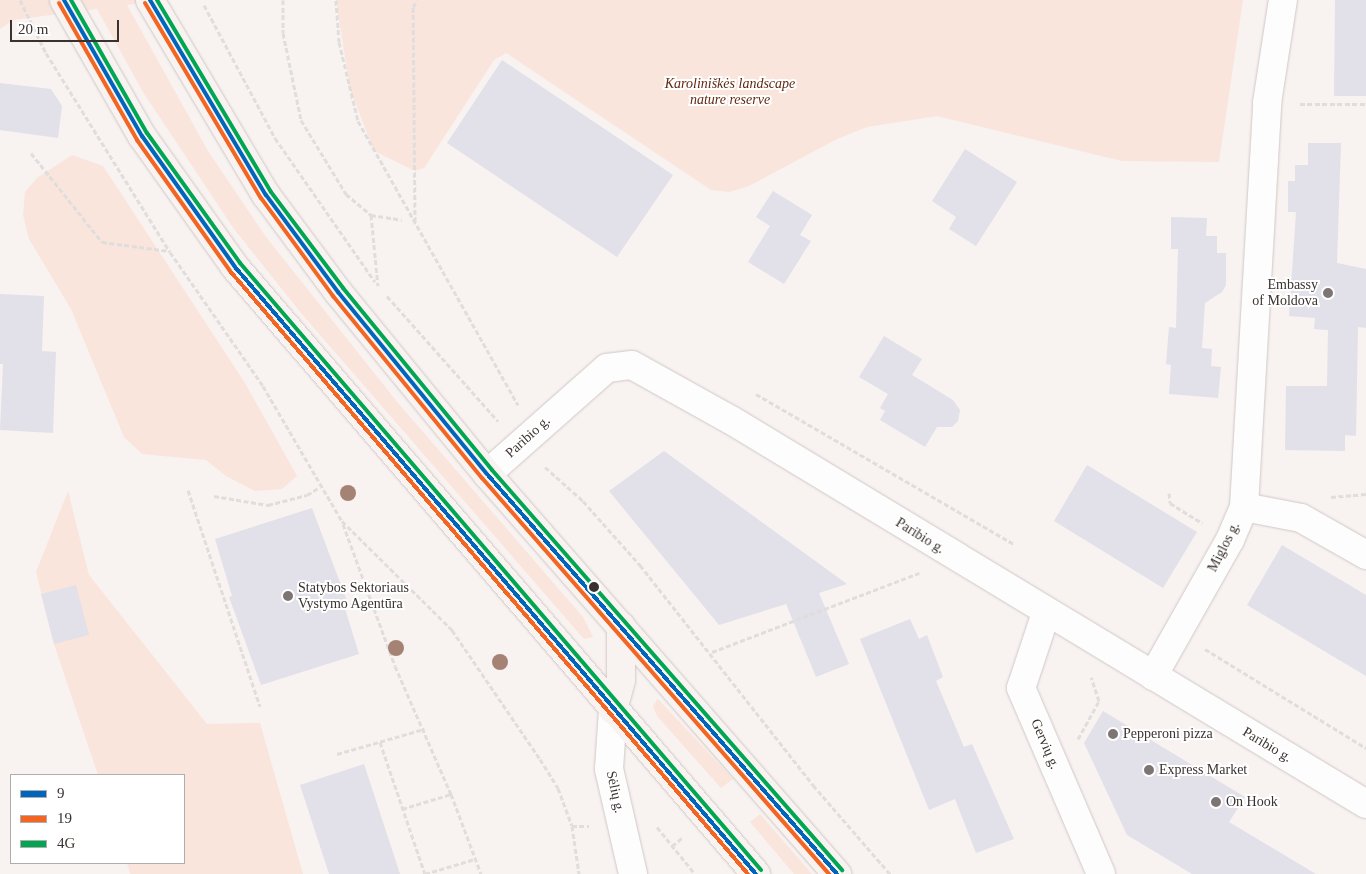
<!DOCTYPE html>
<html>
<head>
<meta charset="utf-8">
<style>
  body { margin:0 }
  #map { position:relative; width:1366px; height:874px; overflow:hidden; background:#f8f2f0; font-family:"Times New Roman",serif }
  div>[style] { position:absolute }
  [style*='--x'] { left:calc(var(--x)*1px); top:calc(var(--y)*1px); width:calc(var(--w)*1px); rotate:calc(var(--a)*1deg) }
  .green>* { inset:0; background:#fae5dc }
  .building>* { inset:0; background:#e2e0e9 }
  .path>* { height:3px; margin-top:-1.5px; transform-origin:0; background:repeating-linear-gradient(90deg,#e0dedd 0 5px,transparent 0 7.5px) }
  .roads { filter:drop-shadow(0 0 1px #cfc8c6) drop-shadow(0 0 1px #cfc8c6) }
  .street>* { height:28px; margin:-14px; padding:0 14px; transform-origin:14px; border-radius:14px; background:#fefdfd }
  .secondary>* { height:28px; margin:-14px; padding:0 14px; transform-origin:14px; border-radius:14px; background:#fefdfd }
  .primary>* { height:28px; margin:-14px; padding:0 14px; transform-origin:14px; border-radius:14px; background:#f8f3f1 }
  .bus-1>* { height:4px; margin:-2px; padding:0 2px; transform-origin:2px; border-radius:2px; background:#0065bd }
  .bus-2>* { height:4px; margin:-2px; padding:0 2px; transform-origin:2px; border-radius:2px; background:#f26522 }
  .bus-3>* { height:4px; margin:-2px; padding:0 2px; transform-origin:2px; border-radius:2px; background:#00a651 }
  .trees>* { width:16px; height:16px; margin:-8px; border-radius:50%; background:#a58374 }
  .dots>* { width:14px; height:14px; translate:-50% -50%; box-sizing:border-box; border:2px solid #fff; border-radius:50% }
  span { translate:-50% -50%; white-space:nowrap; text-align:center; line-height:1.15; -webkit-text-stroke:4px #fff; paint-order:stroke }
  .park-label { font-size:14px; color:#61280e; font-style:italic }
  .poi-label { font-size:14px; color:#3a322f }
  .right { translate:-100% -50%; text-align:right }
  .left { translate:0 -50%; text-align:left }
  .street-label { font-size:14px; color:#3a322f }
  .legend { position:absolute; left:10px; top:774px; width:175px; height:90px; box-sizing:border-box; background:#fff; border:1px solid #b0adac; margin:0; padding:6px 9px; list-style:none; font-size:15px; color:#3a322f }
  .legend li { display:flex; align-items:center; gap:10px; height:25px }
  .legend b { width:25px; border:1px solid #b0adac }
  .scale { position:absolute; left:10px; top:20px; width:109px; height:22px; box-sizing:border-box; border:2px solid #3a322f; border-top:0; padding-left:6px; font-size:15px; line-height:18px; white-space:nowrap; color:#3a322f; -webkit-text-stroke:4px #fff; paint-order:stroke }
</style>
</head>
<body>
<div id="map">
  <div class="green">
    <i style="clip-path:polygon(0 0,158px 0,127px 5px,208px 151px,266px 237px,398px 403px,583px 617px,593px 637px,584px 639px,301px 313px,234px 229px,143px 92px,97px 9px,13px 20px,0 29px)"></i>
    <i style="clip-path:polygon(336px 0,1243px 0,1219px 162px,1122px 161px,937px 116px,867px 127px,837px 139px,749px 186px,729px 192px,711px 190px,506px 53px,494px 60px,424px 168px,415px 171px,374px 151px,350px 89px)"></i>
    <i style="clip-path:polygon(72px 155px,103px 166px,245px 383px,297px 476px,282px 489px,255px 491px,226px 476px,206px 460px,142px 454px,124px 437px,71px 309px,29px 239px,23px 215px,25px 192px,37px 178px)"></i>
    <i style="clip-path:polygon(68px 491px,89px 575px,207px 724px,260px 723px,303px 874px,130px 874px,127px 863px,184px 863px,184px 775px,98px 775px,54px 644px,36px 572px)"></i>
    <i style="clip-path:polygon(658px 699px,733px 779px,721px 788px,657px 716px,653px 706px)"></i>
    <i style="clip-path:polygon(760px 814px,812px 874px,794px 874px,750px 822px)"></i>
  </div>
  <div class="building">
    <i style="clip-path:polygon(1335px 0,1366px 0,1366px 96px,1334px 96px)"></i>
    <i style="clip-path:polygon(502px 60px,673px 175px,617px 257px,447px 143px)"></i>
    <i style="clip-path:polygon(0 83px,51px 89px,62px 106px,58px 138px,0 130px)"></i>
    <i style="clip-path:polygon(1308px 143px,1341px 143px,1337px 263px,1366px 269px,1366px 328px,1358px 327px,1356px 436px,1345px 435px,1345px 451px,1285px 450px,1286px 386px,1327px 386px,1328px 330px,1314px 329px,1315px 318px,1289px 316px,1296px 212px,1288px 212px,1288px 181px,1295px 181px,1295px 165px,1308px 165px)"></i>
    <i style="clip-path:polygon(965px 149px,1017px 182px,976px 246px,949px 229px,956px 217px,932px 201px)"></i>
    <i style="clip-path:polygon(773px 191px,812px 215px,800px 235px,811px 241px,784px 284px,748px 262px,770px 226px,756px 217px)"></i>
    <i style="clip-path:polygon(1171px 217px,1207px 218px,1206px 236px,1217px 236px,1217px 253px,1226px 253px,1226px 285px,1222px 292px,1205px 303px,1202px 348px,1212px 349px,1211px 366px,1221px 367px,1218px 398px,1169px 394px,1171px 365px,1166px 364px,1169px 327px,1176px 328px,1178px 249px,1171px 249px)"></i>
    <i style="clip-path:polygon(0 294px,44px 296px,42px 351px,56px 352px,53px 433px,0 430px,3px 364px,0 364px)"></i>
    <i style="clip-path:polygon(884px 336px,922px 359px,912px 375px,953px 400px,960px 410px,958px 421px,952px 427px,937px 427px,925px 447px,880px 420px,885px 411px,880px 408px,888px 394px,859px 377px)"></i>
    <i style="clip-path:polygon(664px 451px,847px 584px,819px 593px,849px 664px,816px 677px,786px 604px,719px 625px,609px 491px)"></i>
    <i style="clip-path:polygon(1087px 465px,1197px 532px,1163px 588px,1054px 521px)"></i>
    <i style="clip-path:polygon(312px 508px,347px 601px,343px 602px,359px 654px,261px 685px,229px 597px,232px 596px,215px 539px)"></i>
    <i style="clip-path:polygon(1282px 545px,1366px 595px,1366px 676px,1247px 605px)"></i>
    <i style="clip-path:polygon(76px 585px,89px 635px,54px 644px,41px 594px)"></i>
    <i style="clip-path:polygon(910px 619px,919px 639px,927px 635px,943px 677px,936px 681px,964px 747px,972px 744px,1014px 839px,976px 853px,955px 799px,929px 810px,860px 639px)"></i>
    <i style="clip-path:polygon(1103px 711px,1245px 797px,1229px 822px,1316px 874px,1192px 874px,1127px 835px,1084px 743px)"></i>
    <i style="clip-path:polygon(364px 764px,400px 874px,329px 874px,300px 785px)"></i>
  </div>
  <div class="path">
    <i style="--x:20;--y:0;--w:59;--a:63.9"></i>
    <i style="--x:46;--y:53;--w:234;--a:58.1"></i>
    <i style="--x:170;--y:252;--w:163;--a:55.2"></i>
    <i style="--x:263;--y:386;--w:156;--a:59.7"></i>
    <i style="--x:342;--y:521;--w:155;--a:44.7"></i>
    <i style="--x:452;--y:630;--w:156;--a:55.7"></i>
    <i style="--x:540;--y:759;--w:34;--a:58"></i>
    <i style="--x:558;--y:788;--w:40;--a:69.8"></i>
    <i style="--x:572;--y:826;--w:49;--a:81.7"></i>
    <i style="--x:283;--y:0;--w:33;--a:90"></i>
    <i style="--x:283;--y:33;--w:89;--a:78.3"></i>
    <i style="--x:301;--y:120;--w:87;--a:58.7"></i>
    <i style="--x:346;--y:194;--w:33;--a:40"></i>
    <i style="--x:371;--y:215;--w:31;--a:9"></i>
    <i style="--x:336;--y:0;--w:42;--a:85.9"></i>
    <i style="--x:339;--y:42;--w:81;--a:76.5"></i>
    <i style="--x:358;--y:121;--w:326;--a:60.6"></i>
    <i style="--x:204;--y:5;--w:151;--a:61.9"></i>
    <i style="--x:275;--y:138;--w:175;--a:55.2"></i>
    <i style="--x:1300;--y:104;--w:66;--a:0"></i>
    <i style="--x:31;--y:153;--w:114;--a:51.4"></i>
    <i style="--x:102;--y:242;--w:68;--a:7.7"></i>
    <i style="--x:371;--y:215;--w:71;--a:84.4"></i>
    <i style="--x:415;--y:222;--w:215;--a:-90.5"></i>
    <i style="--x:413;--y:7;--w:8;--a:-60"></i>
    <i style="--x:387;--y:296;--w:167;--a:48.4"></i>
    <i style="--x:756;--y:394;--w:298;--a:30.2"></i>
    <i style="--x:545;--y:467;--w:51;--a:41.8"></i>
    <i style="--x:583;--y:501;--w:86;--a:48.3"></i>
    <i style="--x:640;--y:565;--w:280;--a:51.8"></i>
    <i style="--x:813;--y:785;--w:118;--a:49.1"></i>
    <i style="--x:188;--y:490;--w:228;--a:71.6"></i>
    <i style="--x:1169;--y:493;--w:10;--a:84"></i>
    <i style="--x:1170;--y:503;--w:38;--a:32"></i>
    <i style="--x:214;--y:496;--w:55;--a:9.5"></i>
    <i style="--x:268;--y:505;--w:40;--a:-14.4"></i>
    <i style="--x:307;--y:495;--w:15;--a:-32"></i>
    <i style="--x:1331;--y:497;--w:35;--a:-5"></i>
    <i style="--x:343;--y:524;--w:151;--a:69.9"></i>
    <i style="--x:395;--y:666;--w:140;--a:66.4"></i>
    <i style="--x:451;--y:794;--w:85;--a:69.4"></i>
    <i style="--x:1205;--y:649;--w:189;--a:31.6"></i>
    <i style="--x:712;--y:652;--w:222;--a:-20.9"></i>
    <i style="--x:1078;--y:739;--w:43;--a:-61.1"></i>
    <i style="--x:1099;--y:701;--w:25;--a:-108"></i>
    <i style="--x:380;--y:742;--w:139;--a:71.2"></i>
    <i style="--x:425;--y:874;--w:52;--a:-16.7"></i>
    <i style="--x:337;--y:754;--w:91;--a:-16"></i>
    <i style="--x:402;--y:809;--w:51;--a:-17"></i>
    <i style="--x:572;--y:826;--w:17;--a:0"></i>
    <i style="--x:657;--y:827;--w:60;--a:51"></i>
    <i style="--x:672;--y:846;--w:13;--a:-39"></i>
  </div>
  <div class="roads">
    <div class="street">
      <i style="--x:487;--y:474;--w:160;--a:-41.5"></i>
      <i style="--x:607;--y:368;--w:25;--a:-7"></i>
      <i style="--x:632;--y:365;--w:113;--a:29.1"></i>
      <i style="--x:731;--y:420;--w:742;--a:31.16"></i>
      <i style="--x:1244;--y:507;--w:58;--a:10.9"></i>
      <i style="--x:1301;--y:518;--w:75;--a:29.6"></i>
      <i style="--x:1046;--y:613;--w:79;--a:108.4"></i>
      <i style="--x:1021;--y:688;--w:202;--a:66.7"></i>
      <i style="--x:1153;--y:676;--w:156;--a:-60.5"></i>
      <i style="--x:1230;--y:540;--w:36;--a:-67"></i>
      <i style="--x:1244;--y:507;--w:405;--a:-86.7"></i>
      <i style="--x:1267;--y:103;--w:104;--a:-81.2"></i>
    </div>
    <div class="secondary">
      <i style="--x:613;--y:710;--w:59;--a:93.9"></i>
      <i style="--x:609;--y:769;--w:108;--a:77.1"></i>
    </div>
    <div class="primary">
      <i style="--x:64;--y:0;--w:157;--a:60.2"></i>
      <i style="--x:142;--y:136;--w:161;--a:54.6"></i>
      <i style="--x:235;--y:267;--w:800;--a:49.36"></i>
      <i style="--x:150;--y:0;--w:227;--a:59.3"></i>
      <i style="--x:266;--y:195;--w:121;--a:53.4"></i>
      <i style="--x:338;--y:292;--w:235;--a:50.7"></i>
      <i style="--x:487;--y:474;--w:532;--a:48.81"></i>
      <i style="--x:613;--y:710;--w:31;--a:-75"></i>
      <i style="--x:621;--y:680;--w:54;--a:-90"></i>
    </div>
  </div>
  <div class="bus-1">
    <i style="--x:64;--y:0;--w:157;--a:60.2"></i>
    <i style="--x:142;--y:136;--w:161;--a:54.6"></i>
    <i style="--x:235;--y:267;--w:800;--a:49.36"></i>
    <i style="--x:150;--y:0;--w:227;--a:59.3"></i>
    <i style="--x:266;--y:195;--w:121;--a:53.4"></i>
    <i style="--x:338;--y:292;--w:235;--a:50.7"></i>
    <i style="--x:487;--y:474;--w:532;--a:48.81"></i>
  </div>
  <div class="bus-2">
    <i style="--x:59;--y:3;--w:158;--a:60.3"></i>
    <i style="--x:137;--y:140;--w:161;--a:54.6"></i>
    <i style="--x:230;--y:271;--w:795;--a:49.34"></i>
    <i style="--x:145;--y:3;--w:227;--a:59.3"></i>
    <i style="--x:261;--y:198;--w:122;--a:53.7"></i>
    <i style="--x:333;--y:296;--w:235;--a:50.7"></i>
    <i style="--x:482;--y:478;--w:527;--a:48.77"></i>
  </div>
  <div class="bus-3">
    <i style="--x:71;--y:0;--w:153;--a:60.3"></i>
    <i style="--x:147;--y:133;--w:160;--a:54.4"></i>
    <i style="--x:240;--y:263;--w:800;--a:49.36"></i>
    <i style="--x:157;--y:0;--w:223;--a:59.3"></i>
    <i style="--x:271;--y:192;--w:120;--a:53.1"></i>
    <i style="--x:343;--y:288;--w:235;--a:50.7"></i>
    <i style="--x:492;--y:470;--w:532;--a:48.81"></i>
  </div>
  <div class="trees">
    <i style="left:348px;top:493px"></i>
    <i style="left:396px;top:648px"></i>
    <i style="left:500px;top:662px"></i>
  </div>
  <div class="dots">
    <i style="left:1328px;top:293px;background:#7c7573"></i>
    <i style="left:594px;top:587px;background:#3a322f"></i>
    <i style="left:288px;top:596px;background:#7c7573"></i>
    <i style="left:1113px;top:734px;background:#7c7573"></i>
    <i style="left:1149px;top:770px;background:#7c7573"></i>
    <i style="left:1216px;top:802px;background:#7c7573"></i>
  </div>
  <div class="park-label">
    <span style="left:730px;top:92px">Karoliniškės landscape<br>nature reserve</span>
  </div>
  <div class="poi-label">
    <span class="right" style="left:1318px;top:293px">Embassy<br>of Moldova</span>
    <span class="left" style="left:298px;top:596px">Statybos Sektoriaus<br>Vystymo Agentūra</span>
    <span class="left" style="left:1123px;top:734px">Pepperoni pizza</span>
    <span class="left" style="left:1159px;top:770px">Express Market</span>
    <span class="left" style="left:1226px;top:802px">On Hook</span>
  </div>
  <div class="street-label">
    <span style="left:528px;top:437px;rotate:-42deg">Paribio g.</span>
    <span style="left:920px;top:536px;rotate:32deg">Paribio g.</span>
    <span style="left:1224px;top:547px;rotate:-63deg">Miglos g.</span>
    <span style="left:1045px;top:744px;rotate:67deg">Gervių g.</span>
    <span style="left:1267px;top:745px;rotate:31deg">Paribio g.</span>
    <span style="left:615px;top:792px;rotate:78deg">Sėlių g.</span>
  </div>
  <ul class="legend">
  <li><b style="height:6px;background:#0065bd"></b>9</li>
  <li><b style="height:6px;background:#f26522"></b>19</li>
  <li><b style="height:6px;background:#00a651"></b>4G</li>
  </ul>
  <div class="scale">20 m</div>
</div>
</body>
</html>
